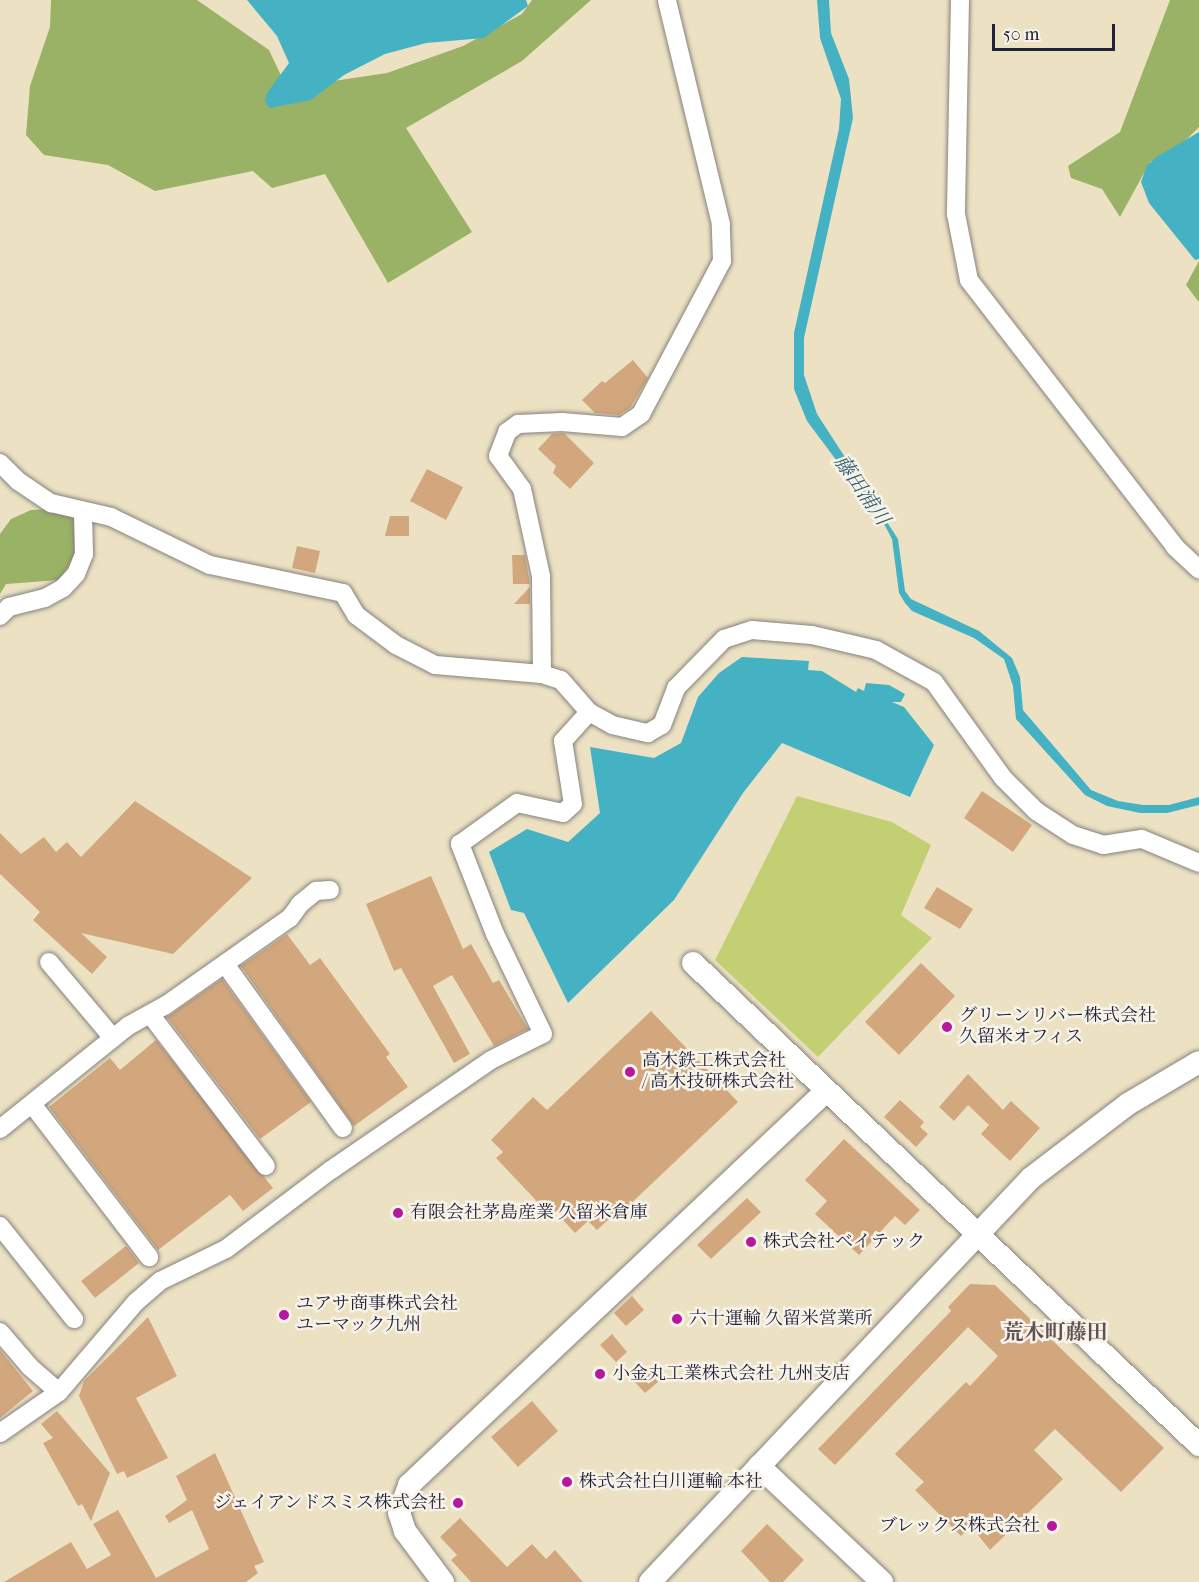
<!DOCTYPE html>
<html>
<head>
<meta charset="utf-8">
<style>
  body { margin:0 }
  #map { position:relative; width:1199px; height:1582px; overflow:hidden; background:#ece2c3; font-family:"IM FELL French Canon","Noto Serif JP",serif }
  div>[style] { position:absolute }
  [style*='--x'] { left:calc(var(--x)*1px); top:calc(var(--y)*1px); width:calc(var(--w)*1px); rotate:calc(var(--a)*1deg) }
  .green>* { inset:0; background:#c2d073 }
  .forest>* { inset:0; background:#99b265 }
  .water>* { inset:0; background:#45b2c3 }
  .building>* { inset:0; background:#d3a77d }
  .roads { filter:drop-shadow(0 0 2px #87827f) drop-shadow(0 0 2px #87827f) }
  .minor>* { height:18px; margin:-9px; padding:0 9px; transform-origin:9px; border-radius:9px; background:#fff }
  .tertiary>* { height:22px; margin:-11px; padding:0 11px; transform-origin:11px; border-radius:11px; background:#fff }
  .dots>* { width:16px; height:16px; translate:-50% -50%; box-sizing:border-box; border:3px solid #f7f3e8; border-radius:50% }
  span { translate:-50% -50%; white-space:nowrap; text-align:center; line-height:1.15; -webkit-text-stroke:5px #f7f3e8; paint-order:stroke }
  .poi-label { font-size:18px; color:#22223b }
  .left { translate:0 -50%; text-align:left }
  .right { translate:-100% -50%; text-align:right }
  .water-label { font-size:20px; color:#305c71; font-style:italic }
  .quarter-label { font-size:21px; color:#605152; font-weight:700 }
  .scale { position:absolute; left:992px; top:24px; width:123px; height:27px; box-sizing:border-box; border:3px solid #22223b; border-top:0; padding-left:8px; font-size:18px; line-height:21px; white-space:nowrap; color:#22223b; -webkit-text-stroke:4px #f7f3e8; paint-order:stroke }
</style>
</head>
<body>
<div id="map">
  <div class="green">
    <i style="clip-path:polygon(797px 796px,892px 822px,931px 845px,901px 915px,932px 938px,818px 1057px,715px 960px)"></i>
  </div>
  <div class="forest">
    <i style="clip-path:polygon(51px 0,197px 0,269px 50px,287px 88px,387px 73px,463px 46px,522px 14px,532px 0,591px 0,522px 61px,406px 128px,472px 232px,388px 283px,325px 174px,272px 188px,253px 171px,155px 191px,108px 165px,44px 155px,26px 135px,30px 86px,50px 27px)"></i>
    <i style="clip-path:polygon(1170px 0,1199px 0,1199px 127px,1182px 144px,1150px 162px,1120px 217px,1102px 189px,1071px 178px,1068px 166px,1120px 132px)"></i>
    <i style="clip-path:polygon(1199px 261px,1199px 301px,1198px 301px,1186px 285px)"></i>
    <i style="clip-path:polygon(51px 509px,78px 519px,80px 550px,59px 580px,6px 584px,0 594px,0 534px,11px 519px,31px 510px)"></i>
  </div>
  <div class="water">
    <i style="clip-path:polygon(247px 0,526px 0,528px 6px,484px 38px,426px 43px,385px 54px,344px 75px,311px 100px,270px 108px,265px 102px,267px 93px,289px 63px,277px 36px)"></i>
    <i style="clip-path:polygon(817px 0,829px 0,831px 33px,849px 79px,853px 118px,804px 338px,804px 375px,817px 414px,898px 539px,905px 591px,911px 599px,979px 631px,1012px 658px,1020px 677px,1023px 710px,1091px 790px,1118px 801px,1143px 805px,1169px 805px,1199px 797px,1199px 805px,1167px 813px,1140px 813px,1107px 806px,1085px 795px,1016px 719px,1013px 686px,1004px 659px,974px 638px,912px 611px,905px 603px,899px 593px,892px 539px,884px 524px,807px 421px,794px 389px,794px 333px,839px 129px,841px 99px,820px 38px)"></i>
    <i style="clip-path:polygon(1199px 132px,1199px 259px,1195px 260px,1149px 203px,1141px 182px,1147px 165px,1158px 156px)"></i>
    <i style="clip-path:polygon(742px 657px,809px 661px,808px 670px,822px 671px,856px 692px,858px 688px,864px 691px,866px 683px,889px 685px,905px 694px,901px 702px,892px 702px,904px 707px,934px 745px,910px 797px,782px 743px,743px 793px,674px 900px,568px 1003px,524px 913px,511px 910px,489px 852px,527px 829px,568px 842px,600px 813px,590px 747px,654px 758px,681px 743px,698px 697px,719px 673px)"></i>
  </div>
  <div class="building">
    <i style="clip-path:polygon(633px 360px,648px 378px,630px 408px,619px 415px,595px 413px,582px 400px,602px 381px,605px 383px)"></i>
    <i style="clip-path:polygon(564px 433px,594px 463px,570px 489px,553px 473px,556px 466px,538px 449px,552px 434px)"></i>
    <i style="clip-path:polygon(427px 469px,463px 487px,446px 520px,410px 501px)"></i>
    <i style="clip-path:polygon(390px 516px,409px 516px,409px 536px,385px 536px)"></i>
    <i style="clip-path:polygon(297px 546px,320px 551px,315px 573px,292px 568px)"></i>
    <i style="clip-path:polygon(512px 555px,525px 555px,530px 584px,513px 584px)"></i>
    <i style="clip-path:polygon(530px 587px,530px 604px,514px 604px)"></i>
    <i style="clip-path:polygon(982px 791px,1032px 825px,1013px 852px,964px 818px)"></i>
    <i style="clip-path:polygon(135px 801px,252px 878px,173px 954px,81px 933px,107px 957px,92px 974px,33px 920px,40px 912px,0 874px,0 833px,21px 854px,44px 837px,56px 852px,67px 842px,81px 857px)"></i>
    <i style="clip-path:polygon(431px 876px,463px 949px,471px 944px,493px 983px,499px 980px,528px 1029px,494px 1046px,452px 975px,433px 986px,470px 1054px,454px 1063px,401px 968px,394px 971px,366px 904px)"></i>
    <i style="clip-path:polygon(937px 887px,973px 909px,960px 929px,924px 908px)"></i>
    <i style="clip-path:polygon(287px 934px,310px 965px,320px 958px,390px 1054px,386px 1057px,408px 1087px,354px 1126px,241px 966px)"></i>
    <i style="clip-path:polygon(921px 963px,955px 996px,899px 1055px,865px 1022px)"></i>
    <i style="clip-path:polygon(222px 979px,311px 1102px,260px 1139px,167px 1017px)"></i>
    <i style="clip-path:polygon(651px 1011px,738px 1102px,623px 1211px,620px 1209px,597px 1230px,588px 1221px,575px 1233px,553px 1209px,549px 1214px,496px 1158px,503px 1152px,491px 1140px,533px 1097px,547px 1110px)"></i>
    <i style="clip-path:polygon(156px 1040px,273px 1188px,243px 1211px,230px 1195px,158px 1250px,49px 1107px,110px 1058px,120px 1070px)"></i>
    <i style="clip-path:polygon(968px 1074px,1003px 1110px,1011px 1101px,1040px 1128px,1010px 1161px,981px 1134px,989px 1125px,968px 1105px,954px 1121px,939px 1107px)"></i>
    <i style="clip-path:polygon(900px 1100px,924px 1122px,920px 1127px,928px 1134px,916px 1147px,884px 1117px)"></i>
    <i style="clip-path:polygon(844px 1139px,920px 1210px,905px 1225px,895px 1216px,859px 1255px,815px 1214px,827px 1201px,805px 1180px)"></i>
    <i style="clip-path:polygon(747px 1198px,761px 1212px,711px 1259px,697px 1245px)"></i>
    <i style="clip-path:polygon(126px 1246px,139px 1263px,95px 1298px,81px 1281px)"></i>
    <i style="clip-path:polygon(970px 1284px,995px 1285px,1164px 1448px,1121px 1492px,1055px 1429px,1034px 1450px,1063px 1479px,990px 1550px,971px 1526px,961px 1536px,915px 1490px,924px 1482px,895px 1454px,966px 1382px,970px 1386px,998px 1356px,968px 1327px,835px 1465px,818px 1449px,951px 1311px,948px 1307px)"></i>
    <i style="clip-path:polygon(632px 1296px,644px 1310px,626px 1326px,614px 1313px)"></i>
    <i style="clip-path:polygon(148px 1317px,177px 1376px,136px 1398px,168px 1458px,127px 1478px,124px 1471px,117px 1474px,79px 1396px,84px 1381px)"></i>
    <i style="clip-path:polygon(612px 1334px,627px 1352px,616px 1362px,600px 1345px)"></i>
    <i style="clip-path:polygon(0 1350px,33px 1391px,0 1418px)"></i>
    <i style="clip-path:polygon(646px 1368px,658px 1382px,645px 1393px,633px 1380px)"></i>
    <i style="clip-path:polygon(532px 1401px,558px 1431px,518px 1467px,491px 1437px)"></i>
    <i style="clip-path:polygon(57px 1411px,110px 1473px,91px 1521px,82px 1504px,78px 1506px,43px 1443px,53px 1438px,41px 1424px)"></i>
    <i style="clip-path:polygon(215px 1453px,264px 1562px,254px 1566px,258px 1573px,246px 1582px,4px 1582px,71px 1542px,87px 1569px,111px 1555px,93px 1524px,118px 1510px,156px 1578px,209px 1549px,192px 1510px,169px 1523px,165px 1516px,187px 1500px,176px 1476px)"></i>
    <i style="clip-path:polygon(460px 1518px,507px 1567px,532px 1544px,546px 1559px,555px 1550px,583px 1582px,471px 1582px,451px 1560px,457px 1555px,440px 1537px)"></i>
    <i style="clip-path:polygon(767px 1524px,804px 1560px,783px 1582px,770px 1582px,741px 1551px)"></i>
  </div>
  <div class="roads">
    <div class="minor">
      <i style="--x:960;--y:0;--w:214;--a:91.1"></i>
      <i style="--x:956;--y:214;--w:67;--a:78.9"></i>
      <i style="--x:969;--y:280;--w:337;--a:52.3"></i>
      <i style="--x:1175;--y:547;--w:33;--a:43"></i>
      <i style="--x:0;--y:463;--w:25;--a:45"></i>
      <i style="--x:18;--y:481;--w:40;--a:34"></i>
      <i style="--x:51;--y:503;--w:62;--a:13.1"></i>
      <i style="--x:111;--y:517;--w:110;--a:25.9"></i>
      <i style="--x:210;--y:565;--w:136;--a:11.9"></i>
      <i style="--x:343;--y:593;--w:26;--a:59"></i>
      <i style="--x:356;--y:615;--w:50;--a:36.9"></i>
      <i style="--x:396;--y:645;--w:44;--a:27.1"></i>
      <i style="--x:435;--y:665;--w:107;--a:4.8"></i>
      <i style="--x:542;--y:674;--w:20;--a:18"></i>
      <i style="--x:561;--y:680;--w:43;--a:48.8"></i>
      <i style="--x:589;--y:712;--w:26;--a:29"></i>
      <i style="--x:612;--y:725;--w:37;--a:13"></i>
      <i style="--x:648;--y:733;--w:16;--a:-30"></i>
      <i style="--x:662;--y:725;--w:40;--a:-69"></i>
      <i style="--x:676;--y:688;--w:69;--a:-45.6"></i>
      <i style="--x:724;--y:639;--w:29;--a:-18"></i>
      <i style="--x:752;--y:630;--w:60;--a:4.8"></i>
      <i style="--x:812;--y:635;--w:66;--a:13.2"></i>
      <i style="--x:876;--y:650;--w:66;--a:28.9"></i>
      <i style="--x:934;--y:682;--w:118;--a:54.3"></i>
      <i style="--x:1003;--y:778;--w:47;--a:45"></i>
      <i style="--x:1036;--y:811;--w:44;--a:33"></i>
      <i style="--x:1073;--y:835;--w:32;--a:18"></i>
      <i style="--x:1103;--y:845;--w:39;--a:-9"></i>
      <i style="--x:1142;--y:839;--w:62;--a:22.8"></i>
      <i style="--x:0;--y:616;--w:13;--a:-45"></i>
      <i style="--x:9;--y:607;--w:37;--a:-14"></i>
      <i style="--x:45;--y:598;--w:21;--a:-29"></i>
      <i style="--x:63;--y:588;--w:19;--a:-47"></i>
      <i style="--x:76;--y:574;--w:22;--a:-68"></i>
      <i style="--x:84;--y:554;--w:42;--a:-91.4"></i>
      <i style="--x:542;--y:674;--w:98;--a:-90.6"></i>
      <i style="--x:541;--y:576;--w:89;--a:-102.3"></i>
      <i style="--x:522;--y:489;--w:41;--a:-126"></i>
      <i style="--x:498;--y:456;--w:26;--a:-69"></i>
      <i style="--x:507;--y:432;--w:14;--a:-36"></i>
      <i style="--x:518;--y:424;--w:44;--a:-2.6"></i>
      <i style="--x:562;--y:422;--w:60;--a:4.8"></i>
      <i style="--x:622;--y:427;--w:23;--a:-34"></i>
      <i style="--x:641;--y:414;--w:173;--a:-62.1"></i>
      <i style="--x:722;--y:261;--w:37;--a:-92"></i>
      <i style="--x:721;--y:224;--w:230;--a:-103.6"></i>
      <i style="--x:49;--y:962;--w:99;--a:49.9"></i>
      <i style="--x:225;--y:964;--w:202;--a:54.3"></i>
      <i style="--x:150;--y:1014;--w:191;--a:52.7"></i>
      <i style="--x:32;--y:1104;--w:193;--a:52.6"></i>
      <i style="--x:0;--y:1129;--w:164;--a:-38.8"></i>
      <i style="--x:128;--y:1026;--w:43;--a:-28.9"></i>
      <i style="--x:166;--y:1005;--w:151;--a:-35.1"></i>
      <i style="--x:290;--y:918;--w:17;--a:-54"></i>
      <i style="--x:300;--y:904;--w:21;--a:-39"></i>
      <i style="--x:316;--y:891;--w:14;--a:-4"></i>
      <i style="--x:0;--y:1226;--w:119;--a:51.5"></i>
      <i style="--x:0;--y:1332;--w:46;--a:49.4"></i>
      <i style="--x:30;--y:1367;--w:38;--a:41"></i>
      <i style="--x:0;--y:1433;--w:72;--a:-34.8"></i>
      <i style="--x:59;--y:1392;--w:118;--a:-49.5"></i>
      <i style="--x:136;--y:1302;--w:32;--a:-41"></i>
      <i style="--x:160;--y:1281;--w:73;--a:-25.9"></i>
      <i style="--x:226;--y:1249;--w:131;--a:-37"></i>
      <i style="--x:331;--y:1170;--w:194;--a:-34.5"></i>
      <i style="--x:491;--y:1060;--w:58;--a:-26.6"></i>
      <i style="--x:543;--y:1034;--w:111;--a:-115.6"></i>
      <i style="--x:495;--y:934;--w:97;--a:-111.3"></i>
      <i style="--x:460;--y:844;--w:70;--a:-35.7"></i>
      <i style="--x:517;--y:803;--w:47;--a:12.3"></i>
      <i style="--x:563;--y:813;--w:13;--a:-42"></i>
      <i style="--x:573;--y:804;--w:64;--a:-99"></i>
      <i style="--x:563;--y:741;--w:39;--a:-48"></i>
    </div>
    <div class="tertiary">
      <i style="--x:693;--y:963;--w:699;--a:43.61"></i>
      <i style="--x:759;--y:1466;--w:169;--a:43.3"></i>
      <i style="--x:443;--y:1582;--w:64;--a:-126.7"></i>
      <i style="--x:405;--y:1531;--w:19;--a:-108"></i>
      <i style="--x:399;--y:1513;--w:30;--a:-70"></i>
      <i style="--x:409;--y:1485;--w:572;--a:-43.37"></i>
      <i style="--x:650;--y:1582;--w:555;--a:-46.68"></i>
      <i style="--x:1031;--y:1178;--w:122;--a:-37.3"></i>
      <i style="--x:1128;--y:1104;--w:82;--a:-30.6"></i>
    </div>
  </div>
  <div class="dots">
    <i style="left:947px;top:1027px;background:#b5179e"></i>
    <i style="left:630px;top:1072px;background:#b5179e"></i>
    <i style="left:398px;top:1213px;background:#b5179e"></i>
    <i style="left:751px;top:1242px;background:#b5179e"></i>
    <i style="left:284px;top:1315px;background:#b5179e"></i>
    <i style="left:677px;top:1319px;background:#b5179e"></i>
    <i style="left:600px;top:1374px;background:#b5179e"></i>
    <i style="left:567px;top:1482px;background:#b5179e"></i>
    <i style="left:458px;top:1503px;background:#b5179e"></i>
    <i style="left:1052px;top:1526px;background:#b5179e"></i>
  </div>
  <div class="poi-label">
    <span class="left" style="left:959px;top:1027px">グリーンリバー株式会社<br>久留米オフィス</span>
    <span class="left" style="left:642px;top:1072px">高木鉄工株式会社<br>/ 高木技研株式会社</span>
    <span class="left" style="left:410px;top:1213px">有限会社茅島産業 久留米倉庫</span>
    <span class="left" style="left:763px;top:1242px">株式会社ベイテック</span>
    <span class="left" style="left:296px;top:1315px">ユアサ商事株式会社<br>ユーマック九州</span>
    <span class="left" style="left:689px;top:1319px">六十運輸 久留米営業所</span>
    <span class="left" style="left:612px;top:1374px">小金丸工業株式会社 九州支店</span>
    <span class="left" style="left:579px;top:1482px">株式会社白川運輸 本社</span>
    <span class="right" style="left:446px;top:1503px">ジェイアンドスミス株式会社</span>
    <span class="right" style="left:1040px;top:1526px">ブレックス株式会社</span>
  </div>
  <div class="water-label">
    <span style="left:862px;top:490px;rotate:55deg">藤田浦川</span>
  </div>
  <div class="quarter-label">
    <span style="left:1055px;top:1332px">荒木町藤田</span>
  </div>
  <div class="scale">50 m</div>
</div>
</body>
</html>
